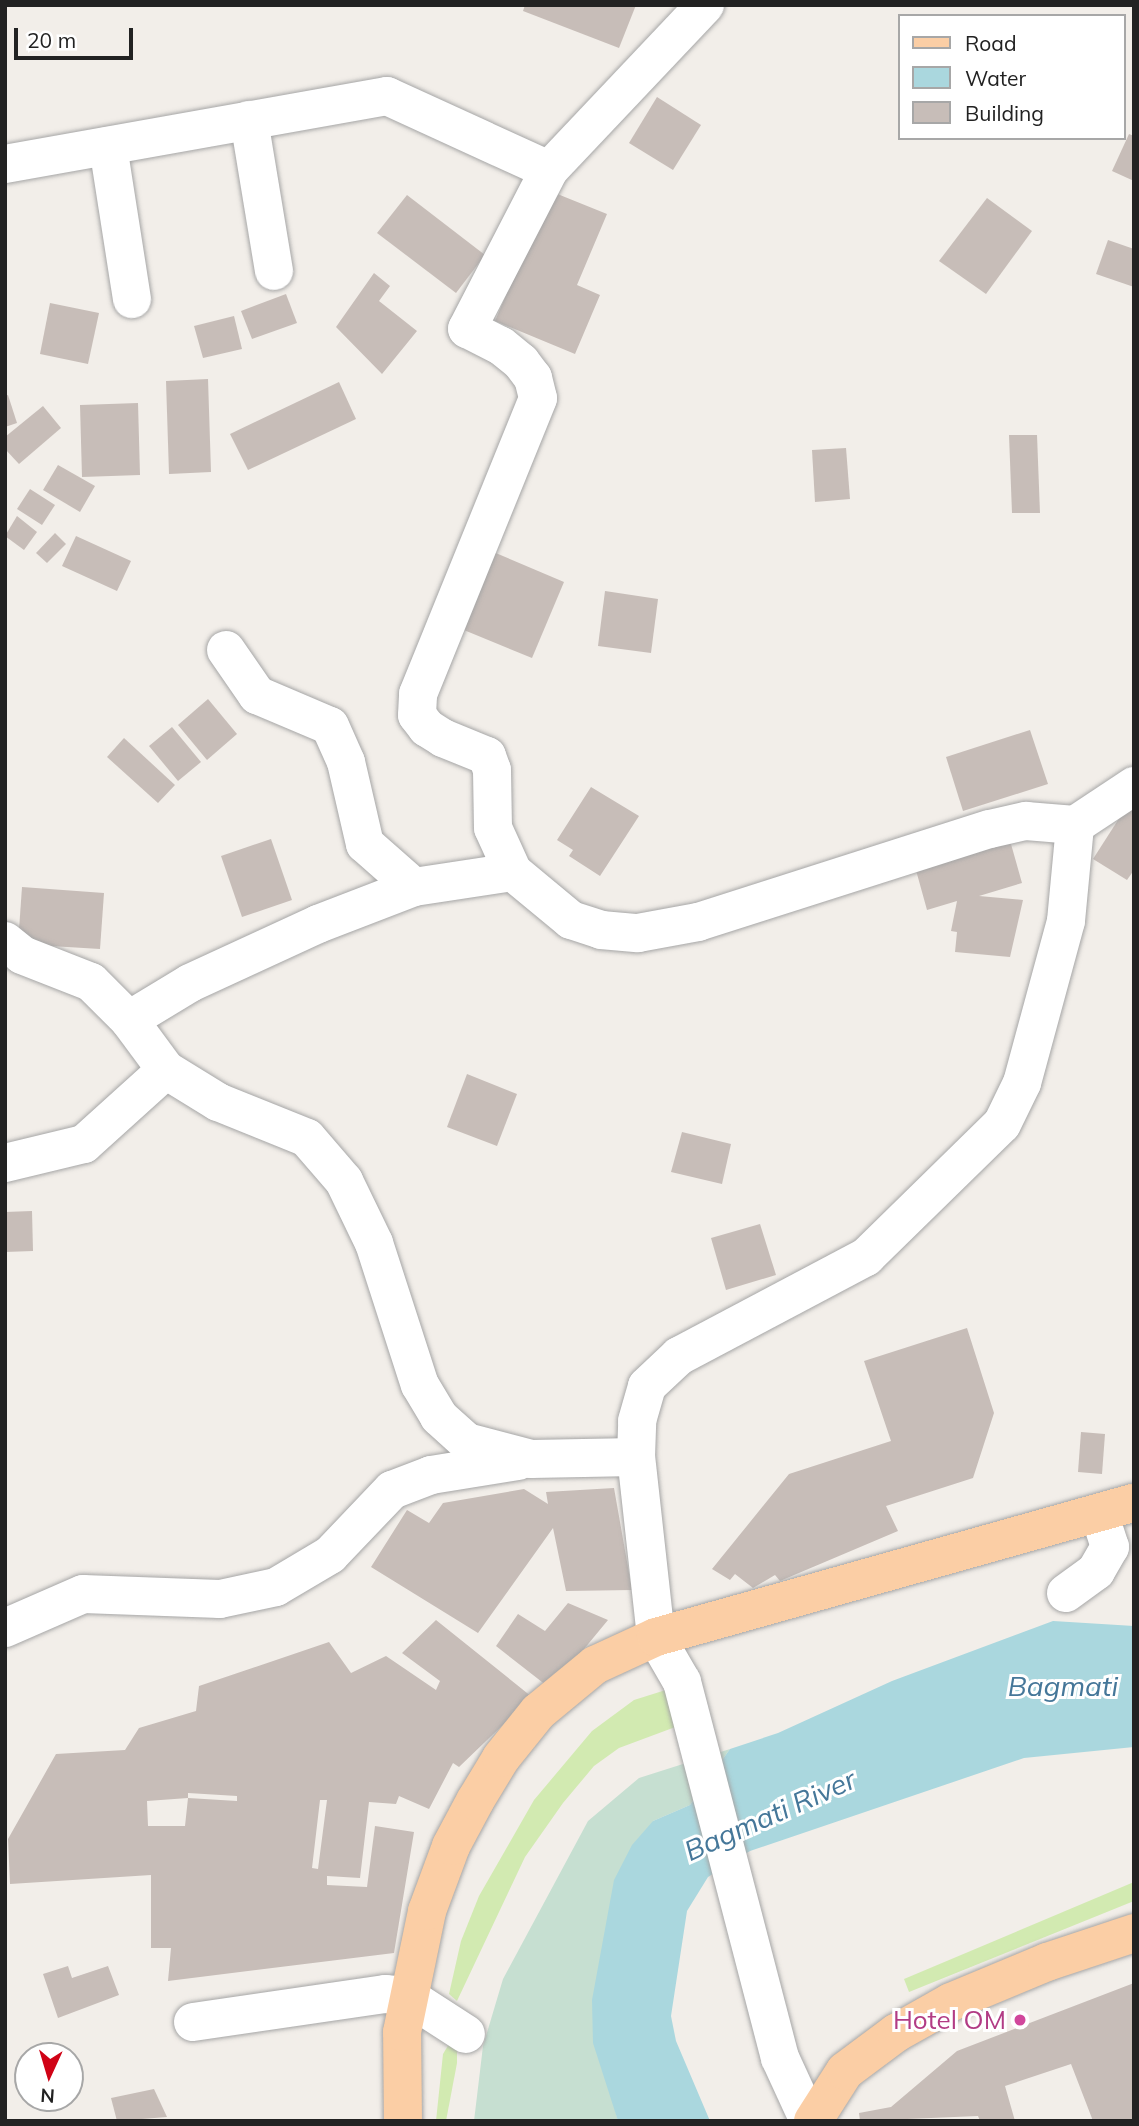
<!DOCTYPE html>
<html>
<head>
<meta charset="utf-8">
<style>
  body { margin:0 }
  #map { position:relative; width:1139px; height:2126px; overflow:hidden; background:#f2eee9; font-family:Mulish,sans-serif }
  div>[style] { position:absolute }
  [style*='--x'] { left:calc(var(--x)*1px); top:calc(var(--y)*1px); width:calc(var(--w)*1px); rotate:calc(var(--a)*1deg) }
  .grass>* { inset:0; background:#d2eab1 }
  .wetland>* { inset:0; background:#c6dfd1 }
  .water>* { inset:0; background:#aad7de }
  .building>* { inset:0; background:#c7bdb8 }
  .roads { filter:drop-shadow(0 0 2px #a6a6a6) drop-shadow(0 0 2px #a6a6a6) }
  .minor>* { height:38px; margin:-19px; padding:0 19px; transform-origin:19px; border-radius:19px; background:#fff }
  .major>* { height:38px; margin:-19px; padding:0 19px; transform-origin:19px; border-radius:19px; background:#fbcea5 }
  .dots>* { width:19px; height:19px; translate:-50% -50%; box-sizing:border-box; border:4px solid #fff; border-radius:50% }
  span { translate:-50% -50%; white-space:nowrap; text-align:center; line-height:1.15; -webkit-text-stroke:6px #fff; paint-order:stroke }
  .hotel-label { font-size:26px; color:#b23c85 }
  .right { translate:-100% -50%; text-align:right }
  .water-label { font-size:28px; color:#457799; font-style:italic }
  .frame { position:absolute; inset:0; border:7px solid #222; pointer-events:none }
  .legend { position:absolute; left:898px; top:14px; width:228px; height:126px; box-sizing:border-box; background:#fff; border:2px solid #a7a7a7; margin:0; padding:9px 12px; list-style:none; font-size:21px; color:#222 }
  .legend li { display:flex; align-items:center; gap:14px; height:35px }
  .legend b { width:35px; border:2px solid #a7a7a7 }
  .north { position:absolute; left:14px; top:2042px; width:70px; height:70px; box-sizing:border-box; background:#fff; border:2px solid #a7a7a7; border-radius:50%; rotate:184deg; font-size:19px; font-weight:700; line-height:28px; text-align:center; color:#222 }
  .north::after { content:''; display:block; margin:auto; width:24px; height:32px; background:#d00316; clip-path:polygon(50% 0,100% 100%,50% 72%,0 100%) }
  .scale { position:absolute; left:14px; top:28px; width:119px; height:32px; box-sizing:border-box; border:4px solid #222; border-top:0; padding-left:9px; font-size:21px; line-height:24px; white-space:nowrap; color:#222; -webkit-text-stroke:5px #fff; paint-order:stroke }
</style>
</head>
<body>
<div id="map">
  <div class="grass">
    <i style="clip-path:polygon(669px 1689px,678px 1726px,619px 1748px,594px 1766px,563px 1803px,525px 1857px,457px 2001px,449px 1994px,461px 1941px,479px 1896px,534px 1800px,592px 1731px,634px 1700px)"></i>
    <i style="clip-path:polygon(1134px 1882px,1134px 1901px,909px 1992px,904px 1979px)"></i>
    <i style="clip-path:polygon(449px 2044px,457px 2049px,457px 2063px,446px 2121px,436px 2121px,443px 2054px)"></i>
  </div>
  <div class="wetland">
    <i style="clip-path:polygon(730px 1749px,690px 1805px,653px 1821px,611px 2094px,618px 2121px,474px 2121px,483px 2046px,503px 1979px,588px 1821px,639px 1778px)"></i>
  </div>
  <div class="water">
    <i style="clip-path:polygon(1053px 1621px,1134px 1626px,1134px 1747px,1024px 1758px,750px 1851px,708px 1877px,687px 1911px,671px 2016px,676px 2041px,710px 2121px,618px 2121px,593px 2043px,592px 2000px,614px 1880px,632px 1845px,653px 1821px,690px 1805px,730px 1749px,778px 1733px,892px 1681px)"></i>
  </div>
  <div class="building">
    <i style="clip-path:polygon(525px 5px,636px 5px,619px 48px,523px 11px)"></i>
    <i style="clip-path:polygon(657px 97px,701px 125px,673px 170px,629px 143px)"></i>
    <i style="clip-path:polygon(1129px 134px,1134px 136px,1134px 181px,1112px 171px)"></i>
    <i style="clip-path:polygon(550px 191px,607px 214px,577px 285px,600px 295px,575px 354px,495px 321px)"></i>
    <i style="clip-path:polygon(407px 195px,485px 255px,456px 293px,377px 233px)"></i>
    <i style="clip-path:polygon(987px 198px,1032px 231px,986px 294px,939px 261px)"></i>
    <i style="clip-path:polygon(1108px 240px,1134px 249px,1134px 287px,1096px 274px)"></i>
    <i style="clip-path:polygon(374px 273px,390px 286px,379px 301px,417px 331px,382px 374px,336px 327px)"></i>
    <i style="clip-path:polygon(286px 294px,297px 323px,252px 339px,241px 311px)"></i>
    <i style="clip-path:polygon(50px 303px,99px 313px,88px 364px,40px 354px)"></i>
    <i style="clip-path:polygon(234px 316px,242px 349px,203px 358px,194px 326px)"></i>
    <i style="clip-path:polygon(208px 379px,211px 472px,169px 474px,166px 381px)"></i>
    <i style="clip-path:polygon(339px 382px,356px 419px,248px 470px,230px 434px)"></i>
    <i style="clip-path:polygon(8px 395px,17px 423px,5px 427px,5px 396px)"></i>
    <i style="clip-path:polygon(138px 403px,140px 475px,82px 477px,80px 405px)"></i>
    <i style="clip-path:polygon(43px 406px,61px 428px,19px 464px,5px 449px,5px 437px)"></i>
    <i style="clip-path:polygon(1009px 435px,1037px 435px,1040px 513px,1012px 513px)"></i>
    <i style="clip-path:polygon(846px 448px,850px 499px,815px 502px,812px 450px)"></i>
    <i style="clip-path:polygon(58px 465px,95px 486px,80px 512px,43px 490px)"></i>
    <i style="clip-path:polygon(30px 489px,55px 505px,42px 525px,17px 509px)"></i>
    <i style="clip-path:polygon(17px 516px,37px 532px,24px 550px,5px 536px)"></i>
    <i style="clip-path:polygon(55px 533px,66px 544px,47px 563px,36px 553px)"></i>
    <i style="clip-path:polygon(76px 536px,131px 561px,117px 591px,62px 566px)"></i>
    <i style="clip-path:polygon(491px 551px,564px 582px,532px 658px,459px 628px)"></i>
    <i style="clip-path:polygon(605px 591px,658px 599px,651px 653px,598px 646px)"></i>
    <i style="clip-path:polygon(208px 699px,237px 734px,207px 760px,178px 725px)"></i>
    <i style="clip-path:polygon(172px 727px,201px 762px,178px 781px,149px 746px)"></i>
    <i style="clip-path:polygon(1030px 730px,1048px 784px,963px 811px,946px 757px)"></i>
    <i style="clip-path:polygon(124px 738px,175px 785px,158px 803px,107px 757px)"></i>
    <i style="clip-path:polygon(591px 787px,639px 816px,600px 876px,569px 856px,573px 850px,557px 840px)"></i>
    <i style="clip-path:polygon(1127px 806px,1134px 810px,1134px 870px,1127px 880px,1093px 859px)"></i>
    <i style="clip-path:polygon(1009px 837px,1022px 883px,979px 896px,1023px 900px,1010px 957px,955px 952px,957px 932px,951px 931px,957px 901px,927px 910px,914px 863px)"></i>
    <i style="clip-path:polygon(271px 839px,292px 900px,242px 917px,221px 856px)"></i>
    <i style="clip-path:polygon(22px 887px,104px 893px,100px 949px,18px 944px)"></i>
    <i style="clip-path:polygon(467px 1074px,517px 1094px,497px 1146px,447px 1127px)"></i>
    <i style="clip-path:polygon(682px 1132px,731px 1144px,722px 1184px,671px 1172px)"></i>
    <i style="clip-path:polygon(32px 1211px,33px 1251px,5px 1252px,5px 1212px)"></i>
    <i style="clip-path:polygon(760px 1224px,776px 1275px,726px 1290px,711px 1238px)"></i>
    <i style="clip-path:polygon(967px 1328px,994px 1413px,973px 1478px,886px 1506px,898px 1531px,780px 1581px,775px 1575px,753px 1588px,735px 1574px,730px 1580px,712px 1569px,789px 1474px,891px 1441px,864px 1361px)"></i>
    <i style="clip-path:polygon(1081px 1432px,1105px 1434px,1102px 1474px,1078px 1472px)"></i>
    <i style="clip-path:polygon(614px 1488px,632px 1590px,566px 1591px,553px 1528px,478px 1633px,371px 1567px,407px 1510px,429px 1523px,443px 1503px,524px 1489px,548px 1504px,546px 1492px)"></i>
    <i style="clip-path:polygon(568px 1603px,608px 1620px,551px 1689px,496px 1646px,518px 1614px,545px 1631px)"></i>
    <i style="clip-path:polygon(evenodd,436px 1620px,532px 1697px,459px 1767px,453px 1763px,429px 1809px,399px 1796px,396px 1804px,369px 1802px,360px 1878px,327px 1876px,327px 1885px,367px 1887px,375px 1826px,414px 1832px,394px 1953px,168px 1981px,171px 1948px,151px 1948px,151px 1875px,10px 1884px,8px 1839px,56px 1754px,125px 1750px,139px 1728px,196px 1711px,199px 1686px,329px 1642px,351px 1673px,386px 1656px,436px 1690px,440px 1681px,402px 1653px,436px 1620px,188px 1793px,237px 1796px,237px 1801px,188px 1798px,185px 1826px,148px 1826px,147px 1801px,188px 1798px,188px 1793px,436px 1620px,320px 1800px,327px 1800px,318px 1869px,312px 1868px,320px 1800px)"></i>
    <i style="clip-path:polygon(68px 1966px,72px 1978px,108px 1966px,119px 1995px,58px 2018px,43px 1974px)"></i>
    <i style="clip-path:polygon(1134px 1983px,1134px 2121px,1093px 2121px,1071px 2064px,1005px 2086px,1015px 2121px,980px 2121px,978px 2116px,860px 2121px,859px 2113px,891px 2107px,957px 2051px)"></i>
    <i style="clip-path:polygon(154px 2089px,167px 2117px,117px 2121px,111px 2098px)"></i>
  </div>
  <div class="roads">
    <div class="minor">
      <i style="--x:249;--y:120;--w:153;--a:80.6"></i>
      <i style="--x:108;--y:146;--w:155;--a:81.1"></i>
      <i style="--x:5;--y:164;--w:388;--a:-10.1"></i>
      <i style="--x:387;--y:96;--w:178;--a:24.6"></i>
      <i style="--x:226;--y:650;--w:55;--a:55.4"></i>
      <i style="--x:257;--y:695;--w:79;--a:23"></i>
      <i style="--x:330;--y:726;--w:39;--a:66"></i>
      <i style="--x:346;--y:762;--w:84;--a:77"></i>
      <i style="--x:365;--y:844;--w:65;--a:41.3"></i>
      <i style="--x:513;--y:872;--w:48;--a:-114.4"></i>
      <i style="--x:493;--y:828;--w:58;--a:-91"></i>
      <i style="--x:492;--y:770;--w:15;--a:-110"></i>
      <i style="--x:487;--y:756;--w:48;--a:-157.8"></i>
      <i style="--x:443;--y:738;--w:19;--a:-148"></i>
      <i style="--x:427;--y:728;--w:16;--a:-128"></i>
      <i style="--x:417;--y:715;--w:21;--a:-87"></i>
      <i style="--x:418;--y:694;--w:319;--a:-67.9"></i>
      <i style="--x:538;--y:398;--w:21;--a:-104"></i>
      <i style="--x:533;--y:378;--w:20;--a:-127"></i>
      <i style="--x:521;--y:362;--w:26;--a:-141"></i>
      <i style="--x:501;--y:346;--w:38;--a:-153"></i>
      <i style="--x:467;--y:329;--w:179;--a:-62.7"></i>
      <i style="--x:549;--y:170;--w:227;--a:-46.6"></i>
      <i style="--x:5;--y:941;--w:22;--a:39"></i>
      <i style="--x:22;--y:955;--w:74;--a:21.4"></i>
      <i style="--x:91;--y:982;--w:54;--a:45"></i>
      <i style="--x:129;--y:1020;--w:71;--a:-31.2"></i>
      <i style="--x:190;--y:983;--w:141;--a:-24.7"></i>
      <i style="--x:318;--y:924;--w:103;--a:-21.1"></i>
      <i style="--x:414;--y:887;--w:100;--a:-8.6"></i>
      <i style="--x:513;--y:872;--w:75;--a:39.6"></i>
      <i style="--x:571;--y:920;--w:32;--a:18"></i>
      <i style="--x:601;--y:930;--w:37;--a:5"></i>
      <i style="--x:638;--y:933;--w:61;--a:-10.4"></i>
      <i style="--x:698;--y:922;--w:306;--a:-17.7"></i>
      <i style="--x:990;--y:829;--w:37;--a:-13"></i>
      <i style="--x:1026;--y:821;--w:49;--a:4.7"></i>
      <i style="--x:166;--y:1070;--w:61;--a:31.6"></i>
      <i style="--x:218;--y:1102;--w:96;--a:22"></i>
      <i style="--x:307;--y:1138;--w:57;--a:49.3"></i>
      <i style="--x:344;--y:1181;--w:69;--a:64.2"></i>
      <i style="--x:374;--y:1243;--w:149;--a:72.1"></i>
      <i style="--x:420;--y:1385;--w:37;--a:59"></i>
      <i style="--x:439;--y:1417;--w:38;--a:42"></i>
      <i style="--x:467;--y:1442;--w:66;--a:14.9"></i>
      <i style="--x:531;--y:1459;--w:105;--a:-1.1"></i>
      <i style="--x:5;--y:1163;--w:81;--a:-13.5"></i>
      <i style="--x:84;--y:1144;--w:110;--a:-42.1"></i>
      <i style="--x:166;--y:1070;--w:62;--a:-126.5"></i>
      <i style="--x:1066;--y:1593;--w:37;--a:-36"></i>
      <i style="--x:1096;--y:1571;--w:28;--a:-60"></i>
      <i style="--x:1110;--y:1547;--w:36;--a:-108"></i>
      <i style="--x:5;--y:1628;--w:85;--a:-23.6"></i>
      <i style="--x:83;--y:1594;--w:137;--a:2.1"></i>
      <i style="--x:220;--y:1599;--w:57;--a:-12.1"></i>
      <i style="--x:276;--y:1587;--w:63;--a:-30.7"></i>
      <i style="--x:330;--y:1555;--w:90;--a:-46.4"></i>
      <i style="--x:392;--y:1490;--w:42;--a:-21"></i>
      <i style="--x:431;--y:1475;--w:88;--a:-9.1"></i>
      <i style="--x:193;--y:2022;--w:194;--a:-8.3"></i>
      <i style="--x:385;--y:1994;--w:22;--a:5"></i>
      <i style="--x:407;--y:1996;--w:70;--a:32.8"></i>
      <i style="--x:809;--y:2121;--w:69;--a:-114.7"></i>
      <i style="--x:780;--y:2058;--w:389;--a:-104.6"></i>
      <i style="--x:682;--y:1682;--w:52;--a:-120"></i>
      <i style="--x:656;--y:1637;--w:181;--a:-96.3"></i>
      <i style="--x:636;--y:1457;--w:36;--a:-88"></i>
      <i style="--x:637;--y:1421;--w:36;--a:-74"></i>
      <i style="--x:647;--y:1386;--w:44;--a:-43.2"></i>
      <i style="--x:679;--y:1356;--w:212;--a:-27.9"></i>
      <i style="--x:866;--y:1257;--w:190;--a:-44.4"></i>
      <i style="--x:1002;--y:1124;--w:46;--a:-64"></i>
      <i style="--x:1022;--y:1083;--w:168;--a:-74.8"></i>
      <i style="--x:1066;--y:921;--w:96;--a:-84.6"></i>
      <i style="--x:1075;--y:825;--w:71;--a:-33.5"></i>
    </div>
    <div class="major">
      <i style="--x:403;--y:2121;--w:89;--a:-90.6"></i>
      <i style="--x:402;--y:2032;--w:124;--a:-78.3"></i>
      <i style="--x:427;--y:1911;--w:69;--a:-69.7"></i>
      <i style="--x:451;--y:1846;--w:51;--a:-61.9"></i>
      <i style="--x:475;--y:1801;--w:50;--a:-58.8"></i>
      <i style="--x:501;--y:1758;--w:59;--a:-51.2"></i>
      <i style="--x:538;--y:1712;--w:74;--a:-39.5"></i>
      <i style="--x:595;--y:1665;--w:67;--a:-24.7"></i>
      <i style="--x:656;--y:1637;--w:496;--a:-15.7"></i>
      <i style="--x:813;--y:2121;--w:59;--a:-57.4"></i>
      <i style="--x:845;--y:2071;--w:64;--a:-36.7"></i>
      <i style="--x:896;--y:2033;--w:63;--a:-29.4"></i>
      <i style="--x:951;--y:2002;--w:104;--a:-22.6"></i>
      <i style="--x:1047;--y:1962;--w:92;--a:-18.4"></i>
    </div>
  </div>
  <div class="dots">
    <i style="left:1020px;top:2020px;background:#d1479c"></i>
  </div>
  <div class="hotel-label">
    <span class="right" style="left:1006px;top:2020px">Hotel OM</span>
  </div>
  <div class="water-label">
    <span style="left:1063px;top:1686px">Bagmati</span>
    <span style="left:770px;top:1815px;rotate:-24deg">Bagmati River</span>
  </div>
  <div class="frame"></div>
  <ul class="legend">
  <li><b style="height:9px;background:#fbcea5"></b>Road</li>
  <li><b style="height:19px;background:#aad7de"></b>Water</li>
  <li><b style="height:19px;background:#c7bdb8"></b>Building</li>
  </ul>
  <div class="north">N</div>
  <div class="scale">20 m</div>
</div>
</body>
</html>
